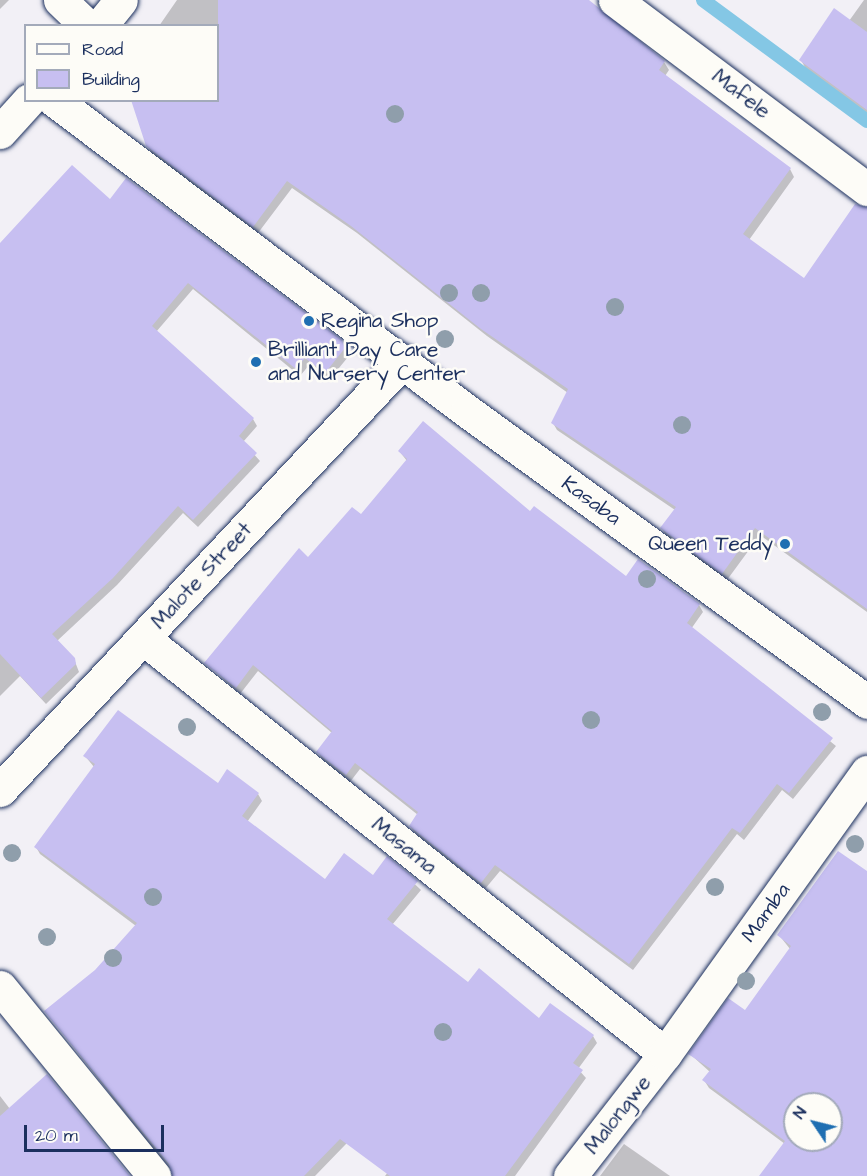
<!DOCTYPE html>
<html>
<head>
<meta charset="utf-8">
<style>
  body { margin:0 }
  #map { position:relative; width:867px; height:1176px; overflow:hidden; background:#f2f0f6; font-family:"Architects Daughter",sans-serif }
  div>[style] { position:absolute }
  [style*='--x'] { left:calc(var(--x)*1px); top:calc(var(--y)*1px); width:calc(var(--w)*1px); rotate:calc(var(--a)*1deg) }
  .shadow>* { inset:0; background:#0003 }
  .stream>* { height:14px; margin:-7px; padding:0 7px; transform-origin:7px; border-radius:7px; background:#84c7e5 }
  .building>* { inset:0; background:#c7bff1 }
  .roads { filter:drop-shadow(0 0 2px #1b2f5e) drop-shadow(0 0 2px #1b2f5e) }
  .minor>* { height:33px; margin:-16.5px; padding:0 16.5px; transform-origin:16.5px; border-radius:16.5px; background:#fdfcf7 }
  .trees>* { width:18px; height:18px; margin:-9px; border-radius:50%; background:#8f9eab }
  .dots>* { width:16px; height:16px; translate:-50% -50%; box-sizing:border-box; border:3px solid #fdfcf7; border-radius:50% }
  span { translate:-50% -50%; white-space:nowrap; text-align:center; line-height:1.15; -webkit-text-stroke:5px #fdfcf7; paint-order:stroke }
  .street-label { font-size:21px; color:#1b2f5e }
  .poi-label { font-size:21px; color:#1b2f5e }
  .left { translate:0 -50%; text-align:left }
  .right { translate:-100% -50%; text-align:right }
  .legend { position:absolute; left:24px; top:24px; width:195px; height:78px; box-sizing:border-box; background:#fdfcf7; border:2px solid #a3aaba; margin:0; padding:8px 10px; list-style:none; font-size:18px; color:#1b2f5e }
  .legend li { display:flex; align-items:center; gap:12px; height:30px }
  .legend b { width:30px; border:2px solid #a3aaba }
  .north { position:absolute; left:783px; top:1092px; width:60px; height:60px; box-sizing:border-box; background:#fdfcf7; border:2px solid #a3aaba; border-radius:50%; rotate:305deg; font-size:16px; font-weight:700; line-height:24px; text-align:center; color:#1b2f5e }
  .north::after { content:''; display:block; margin:auto; width:21px; height:27px; background:#1f6fb2; clip-path:polygon(50% 0,100% 100%,50% 72%,0 100%) }
  .scale { position:absolute; left:24px; top:1125px; width:140px; height:27px; box-sizing:border-box; border:3px solid #1b2f5e; border-top:0; padding-left:8px; font-size:18px; line-height:21px; white-space:nowrap; color:#1b2f5e; -webkit-text-stroke:4px #fdfcf7; paint-order:stroke }
</style>
</head>
<body>
<div id="map">
  <div class="shadow">
    <i style="clip-path:polygon(0 0,9px 0,0 9px)"></i>
    <i style="clip-path:polygon(177px 0,575px 0,664px 62px,669px 70px,665px 76px,790px 169px,794px 177px,749px 240px,804px 280px,867px 231px,867px 612px,760px 535px,727px 580px,666px 536px,662px 528px,675px 510px,557px 430px,553px 423px,568px 393px,487px 336px,357px 233px,292px 188px,258px 233px,152px 153px,147px 145px,218px 100px,218px 26px,159px 26px)"></i>
    <i style="clip-path:polygon(864px 0,867px 0,867px 114px,806px 69px,801px 60px,849px 21px)"></i>
    <i style="clip-path:polygon(110px 201px,341px 341px,348px 357px,330px 379px,310px 364px,300px 376px,193px 289px,156px 332px,253px 419px,257px 426px,243px 442px,260px 461px,198px 527px,183px 513px,117px 585px,57px 641px,74px 659px,79px 672px,46px 704px,20px 676px,0 696px,0 246px)"></i>
    <i style="clip-path:polygon(400px 452px,530px 513px,626px 578px,699px 605px,703px 612px,691px 629px,836px 746px,793px 799px,782px 790px,744px 840px,737px 834px,633px 970px,500px 871px,485px 889px,415px 833px,410px 826px,418px 815px,360px 769px,350px 782px,322px 759px,318px 752px,332px 733px,258px 671px,240px 694px,206px 663px,308px 559px,361px 516px,407px 461px)"></i>
    <i style="clip-path:polygon(85px 756px,258px 794px,262px 801px,247px 822px,325px 881px,373px 877px,387px 858px,421px 890px,392px 925px,468px 984px,539px 1020px,593px 1036px,597px 1043px,578px 1069px,586px 1078px,515px 1176px,385px 1176px,464px 1071px,438px 1049px,315px 1176px,174px 1176px,46px 1012px,96px 971px,136px 926px,40px 854px,36px 847px,94px 767px)"></i>
    <i style="clip-path:polygon(evenodd,867px 872px,867px 1176px,761px 1176px,785px 1144px,709px 1088px,704px 1080px,710px 1072px,690px 1054px,746px 1012px,790px 949px,779px 935px,867px 872px,795px 1104px,831px 1104px,831px 1140px,795px 1140px,795px 1104px)"></i>
    <i style="clip-path:polygon(0 1096px,10px 1109px,128px 1176px,0 1176px)"></i>
    <i style="clip-path:polygon(624px 1144px,670px 1176px,600px 1176px)"></i>
  </div>
  <div class="stream">
    <i style="--x:703;--y:0;--w:204;--a:36.4"></i>
  </div>
  <div class="building">
    <i style="clip-path:polygon(218px 0,589px 0,665px 61px,659px 70px,791px 168px,743px 234px,804px 278px,855px 204px,867px 207px,867px 609px,755px 528px,722px 574px,660px 528px,676px 507px,551px 423px,568px 389px,481px 329px,351px 226px,287px 181px,253px 227px,146px 146px,131px 100px,218px 100px)"></i>
    <i style="clip-path:polygon(834px 8px,867px 32px,867px 110px,799px 60px)"></i>
    <i style="clip-path:polygon(72px 165px,110px 199px,126px 178px,342px 340px,345px 348px,325px 373px,305px 358px,296px 369px,188px 283px,152px 326px,254px 418px,239px 436px,257px 453px,193px 520px,178px 506px,113px 578px,52px 634px,75px 658px,76px 664px,41px 698px,0 654px,0 243px)"></i>
    <i style="clip-path:polygon(423px 421px,530px 511px,534px 506px,626px 576px,638px 559px,700px 604px,687px 623px,833px 738px,789px 793px,777px 784px,740px 833px,732px 828px,629px 964px,495px 865px,481px 883px,409px 826px,418px 812px,355px 763px,346px 775px,316px 752px,332px 731px,253px 665px,236px 688px,204px 663px,299px 548px,308px 557px,352px 507px,361px 514px,407px 459px,398px 451px)"></i>
    <i style="clip-path:polygon(118px 710px,218px 783px,227px 769px,259px 793px,242px 816px,325px 879px,344px 853px,373px 875px,387px 856px,418px 881px,387px 919px,468px 982px,479px 968px,539px 1018px,550px 1003px,594px 1035px,573px 1063px,583px 1070px,505px 1176px,390px 1176px,340px 1139px,304px 1176px,172px 1176px,169px 1164px,44px 1011px,95px 970px,137px 923px,34px 847px,95px 764px,83px 756px)"></i>
    <i style="clip-path:polygon(evenodd,838px 851px,867px 871px,867px 1176px,759px 1176px,785px 1141px,702px 1080px,711px 1069px,688px 1054px,728px 998px,745px 1010px,791px 946px,777px 935px,838px 851px,795px 1104px,831px 1104px,831px 1140px,795px 1140px,795px 1104px)"></i>
    <i style="clip-path:polygon(47px 1074px,130px 1176px,0 1176px,0 1116px)"></i>
  </div>
  <div class="roads">
    <div class="minor">
      <i style="--x:60;--y:0;--w:37;--a:44"></i>
      <i style="--x:615;--y:0;--w:315;--a:36.9"></i>
      <i style="--x:100;--y:26;--w:33;--a:-51"></i>
      <i style="--x:54;--y:100;--w:517;--a:36.98"></i>
      <i style="--x:467;--y:411;--w:495;--a:36"></i>
      <i style="--x:0;--y:132;--w:43;--a:-47.8"></i>
      <i style="--x:143;--y:638;--w:667;--a:38.55"></i>
      <i style="--x:0;--y:790;--w:589;--a:-46.79"></i>
      <i style="--x:0;--y:987;--w:244;--a:50.8"></i>
      <i style="--x:570;--y:1176;--w:155;--a:-52.1"></i>
      <i style="--x:665;--y:1054;--w:347;--a:-54.4"></i>
    </div>
  </div>
  <div class="trees">
    <i style="left:395px;top:114px"></i>
    <i style="left:449px;top:293px"></i>
    <i style="left:481px;top:293px"></i>
    <i style="left:615px;top:307px"></i>
    <i style="left:445px;top:339px"></i>
    <i style="left:682px;top:425px"></i>
    <i style="left:647px;top:579px"></i>
    <i style="left:822px;top:712px"></i>
    <i style="left:591px;top:720px"></i>
    <i style="left:187px;top:727px"></i>
    <i style="left:855px;top:844px"></i>
    <i style="left:12px;top:853px"></i>
    <i style="left:715px;top:887px"></i>
    <i style="left:153px;top:897px"></i>
    <i style="left:47px;top:937px"></i>
    <i style="left:113px;top:958px"></i>
    <i style="left:746px;top:981px"></i>
    <i style="left:443px;top:1032px"></i>
  </div>
  <div class="dots">
    <i style="left:309px;top:321px;background:#1f6fb2"></i>
    <i style="left:256px;top:362px;background:#1f6fb2"></i>
    <i style="left:785px;top:544px;background:#1f6fb2"></i>
  </div>
  <div class="street-label">
    <span style="left:741px;top:94px;rotate:37deg">Mafele</span>
    <span style="left:591px;top:501px;rotate:36deg">Kasaba</span>
    <span style="left:202px;top:576px;rotate:-47deg">Malote Street</span>
    <span style="left:404px;top:846px;rotate:39deg">Masama</span>
    <span style="left:766px;top:913px;rotate:-54deg">Mamba</span>
    <span style="left:618px;top:1115px;rotate:-52deg">Malongwe</span>
  </div>
  <div class="poi-label">
    <span class="left" style="left:321px;top:321px">Regina Shop</span>
    <span class="left" style="left:268px;top:362px">Brilliant Day Care<br>and Nursery Center</span>
    <span class="right" style="left:773px;top:544px">Queen Teddy</span>
  </div>
  <ul class="legend">
  <li><b style="height:8px;background:#fdfcf7"></b>Road</li>
  <li><b style="height:16px;background:#c7bff1"></b>Building</li>
  </ul>
  <div class="north">N</div>
  <div class="scale">20 m</div>
</div>
</body>
</html>
